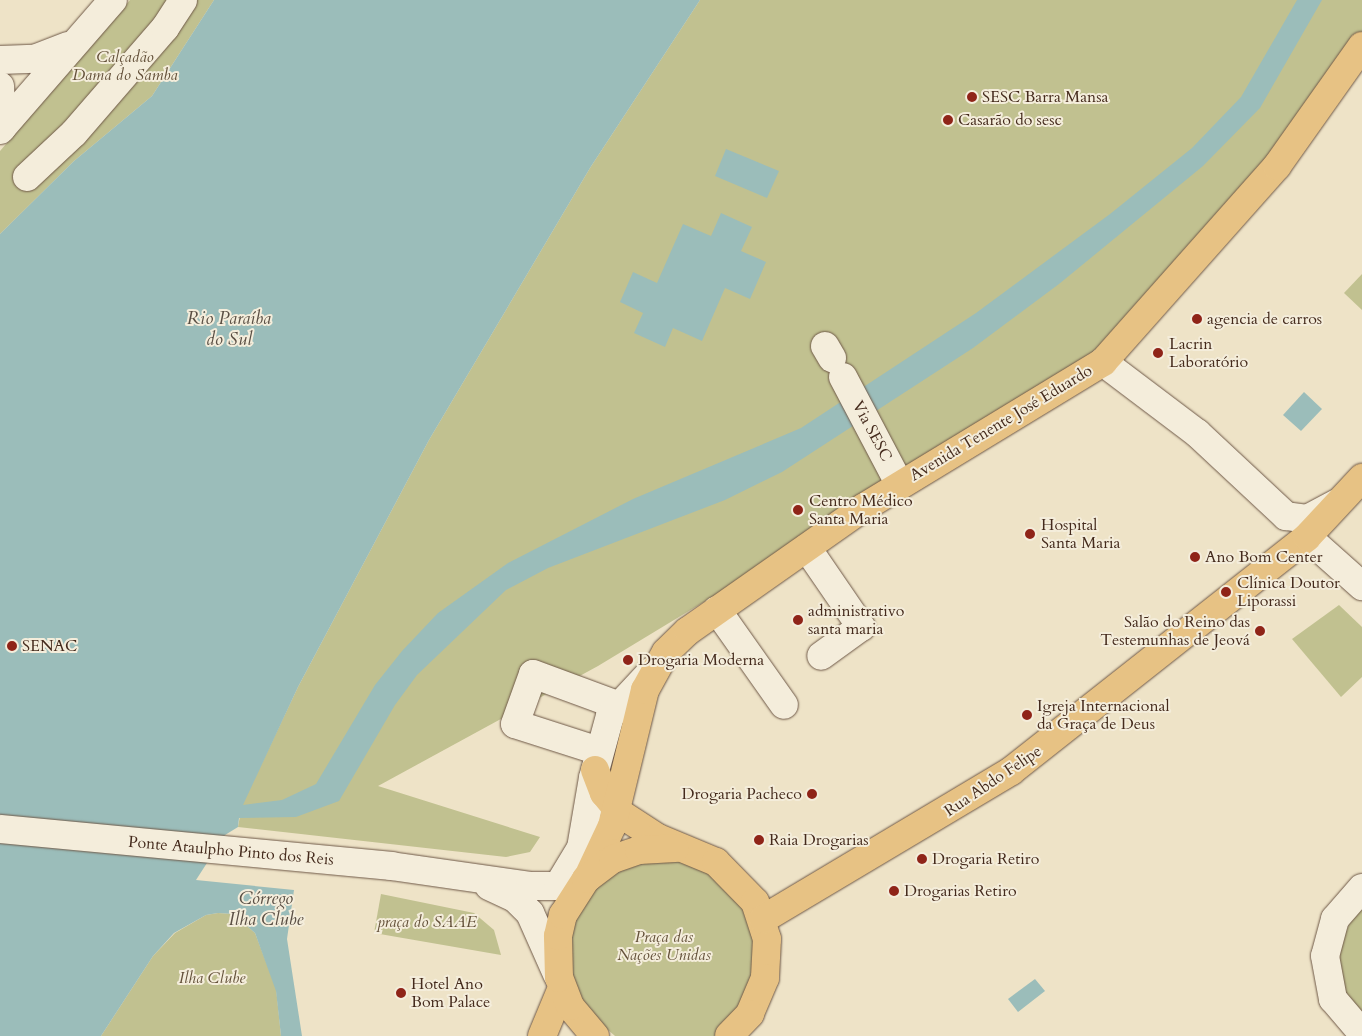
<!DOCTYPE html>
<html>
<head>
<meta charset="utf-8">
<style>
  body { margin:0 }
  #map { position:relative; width:1362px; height:1036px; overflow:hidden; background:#eee3c7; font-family:Cardo,serif }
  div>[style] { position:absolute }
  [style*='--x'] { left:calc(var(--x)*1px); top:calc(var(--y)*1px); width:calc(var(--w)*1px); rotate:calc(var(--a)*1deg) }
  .green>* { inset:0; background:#c1c190 }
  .water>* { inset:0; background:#9bbdba }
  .roads { filter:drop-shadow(0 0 1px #6e5847) drop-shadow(0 0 1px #6e5847) }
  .minor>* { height:28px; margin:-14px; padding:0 14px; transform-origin:14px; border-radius:14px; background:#f4eddb }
  .major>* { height:28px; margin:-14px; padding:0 14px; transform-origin:14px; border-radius:14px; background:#e7c284 }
  .dots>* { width:14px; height:14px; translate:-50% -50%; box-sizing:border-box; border:2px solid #f4eddb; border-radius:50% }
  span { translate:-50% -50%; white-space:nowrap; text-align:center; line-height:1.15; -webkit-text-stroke:4px #f4eddb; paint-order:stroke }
  .park-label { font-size:16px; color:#635039; font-style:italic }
  .poi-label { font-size:16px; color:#442a1c }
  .left { translate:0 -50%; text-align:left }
  .right { translate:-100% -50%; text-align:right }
  .street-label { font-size:16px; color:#442a1c }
  .water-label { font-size:18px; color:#5a4f44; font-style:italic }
</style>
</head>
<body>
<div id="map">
  <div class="green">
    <i style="clip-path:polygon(130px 0,214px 0,152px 96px,74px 161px,0 234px,0 151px)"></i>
    <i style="clip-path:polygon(700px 0,1362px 0,1362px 44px,1103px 360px,598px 666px,378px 786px,540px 837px,530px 852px,506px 857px,238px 827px,242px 805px,298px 687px,429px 440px,590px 168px)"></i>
    <i style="clip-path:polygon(1362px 274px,1362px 310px,1344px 293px)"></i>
    <i style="clip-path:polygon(1339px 605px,1362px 627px,1362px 677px,1341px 697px,1292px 639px)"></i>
    <i style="clip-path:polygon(653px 857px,704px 865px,752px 914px,756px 982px,728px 1026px,714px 1036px,615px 1036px,590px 1014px,573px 984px,570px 933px,583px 901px,606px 876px)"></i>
    <i style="clip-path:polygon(381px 894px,474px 913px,494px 930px,501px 955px,374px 933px)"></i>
    <i style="clip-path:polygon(1362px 897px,1362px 1025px,1349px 1012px,1331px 963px)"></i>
    <i style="clip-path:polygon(218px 913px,233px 914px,255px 933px,276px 988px,281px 1036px,101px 1036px,153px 956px,175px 933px,206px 915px)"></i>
  </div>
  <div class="water">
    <i style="clip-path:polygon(214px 0,700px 0,590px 168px,429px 440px,298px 687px,243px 805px,282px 800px,316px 784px,375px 685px,402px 651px,438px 613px,508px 563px,633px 499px,801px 428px,976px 313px,1110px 214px,1192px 148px,1241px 97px,1297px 0,1322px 0,1260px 108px,1203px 166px,1059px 284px,973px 348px,782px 472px,725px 500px,548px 568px,506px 590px,417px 675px,395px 705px,339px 801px,296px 817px,239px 818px,238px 827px,225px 835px,196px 880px,294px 890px,287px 939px,302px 1036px,281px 1036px,276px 991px,255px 933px,233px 914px,218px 913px,206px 915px,174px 933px,153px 956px,101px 1036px,0 1036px,0 234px,74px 161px,152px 96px)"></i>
    <i style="clip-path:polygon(726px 149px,779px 171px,767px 198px,715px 176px)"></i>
    <i style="clip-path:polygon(721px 213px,752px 227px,741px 251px,766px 262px,750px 299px,725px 288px,702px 341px,673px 328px,665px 347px,634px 333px,643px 313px,620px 302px,633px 272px,657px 283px,683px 224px,711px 236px)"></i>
    <i style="clip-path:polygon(1304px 392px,1322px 409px,1301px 431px,1283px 415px)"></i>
    <i style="clip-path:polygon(1035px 979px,1045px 991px,1018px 1012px,1008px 999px)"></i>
  </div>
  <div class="roads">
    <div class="minor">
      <i style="--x:0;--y:60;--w:34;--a:-2"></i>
      <i style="--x:34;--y:59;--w:36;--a:-21"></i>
      <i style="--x:0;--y:86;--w:42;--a:87.3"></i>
      <i style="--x:0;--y:130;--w:172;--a:-49"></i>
      <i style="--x:27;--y:177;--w:64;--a:-43.1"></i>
      <i style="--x:74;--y:133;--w:139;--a:-49.1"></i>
      <i style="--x:165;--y:28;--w:33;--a:-57"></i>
      <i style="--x:825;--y:346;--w:14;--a:60"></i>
      <i style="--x:1103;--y:362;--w:118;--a:37.1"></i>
      <i style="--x:1197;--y:433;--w:122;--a:43"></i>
      <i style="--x:1286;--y:516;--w:21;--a:8"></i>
      <i style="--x:1307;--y:519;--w:34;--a:-28"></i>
      <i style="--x:843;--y:377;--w:122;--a:62.2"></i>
      <i style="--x:1307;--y:537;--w:74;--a:41.7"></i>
      <i style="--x:807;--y:548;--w:96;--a:55.6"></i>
      <i style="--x:861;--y:627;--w:49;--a:144.1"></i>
      <i style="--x:717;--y:610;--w:116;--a:54.8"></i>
      <i style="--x:599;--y:751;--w:88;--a:-162.2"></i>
      <i style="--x:515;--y:724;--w:53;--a:-70.2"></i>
      <i style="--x:533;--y:674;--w:90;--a:20.3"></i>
      <i style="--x:0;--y:829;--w:393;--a:5.4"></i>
      <i style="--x:391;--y:866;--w:140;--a:8.2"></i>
      <i style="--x:530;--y:886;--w:32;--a:0"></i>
      <i style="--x:562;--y:886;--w:28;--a:-19"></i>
      <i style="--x:489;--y:886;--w:29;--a:25"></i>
      <i style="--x:515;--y:898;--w:21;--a:45"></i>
      <i style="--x:530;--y:913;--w:67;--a:66.1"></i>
      <i style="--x:558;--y:886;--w:44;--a:-58.8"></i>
      <i style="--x:581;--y:848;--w:71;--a:-80.3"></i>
      <i style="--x:593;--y:778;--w:64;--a:-74.7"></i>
      <i style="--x:610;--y:716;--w:62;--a:-47"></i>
      <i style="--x:1362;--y:888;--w:41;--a:131.1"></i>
      <i style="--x:1335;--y:919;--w:38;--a:105"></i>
      <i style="--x:1325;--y:956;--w:44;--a:79.5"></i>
      <i style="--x:1333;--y:999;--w:45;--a:49.5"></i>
    </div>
    <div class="major">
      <i style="--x:595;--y:770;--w:25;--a:69"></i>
      <i style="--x:604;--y:793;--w:27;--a:51"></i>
      <i style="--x:621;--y:814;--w:44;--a:33"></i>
      <i style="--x:658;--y:838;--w:63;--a:22.5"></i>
      <i style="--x:716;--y:862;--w:56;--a:45.7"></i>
      <i style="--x:755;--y:902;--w:39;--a:72"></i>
      <i style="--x:767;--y:939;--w:39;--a:93"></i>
      <i style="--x:765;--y:978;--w:39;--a:113"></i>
      <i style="--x:750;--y:1014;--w:30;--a:134"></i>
      <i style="--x:588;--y:877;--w:56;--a:-64.8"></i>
      <i style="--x:612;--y:826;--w:140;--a:-76.4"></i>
      <i style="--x:645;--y:690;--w:43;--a:-61.1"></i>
      <i style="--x:666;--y:652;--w:30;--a:-44"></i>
      <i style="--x:688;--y:631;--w:214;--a:-35.1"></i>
      <i style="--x:863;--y:508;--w:281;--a:-31.3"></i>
      <i style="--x:1103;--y:362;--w:262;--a:-48.4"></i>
      <i style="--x:1277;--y:166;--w:147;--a:-54.7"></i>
      <i style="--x:763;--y:919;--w:289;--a:-30.8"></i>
      <i style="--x:1011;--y:771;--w:377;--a:-38.3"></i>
      <i style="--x:1307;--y:537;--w:81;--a:-47"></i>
      <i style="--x:542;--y:1036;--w:52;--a:-67.4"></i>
      <i style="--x:595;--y:1036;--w:39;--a:-130"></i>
      <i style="--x:570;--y:1006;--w:30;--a:-111"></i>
      <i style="--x:559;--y:978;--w:42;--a:-91.4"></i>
      <i style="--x:558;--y:936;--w:22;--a:-77"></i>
      <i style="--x:563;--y:915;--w:43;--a:-57.4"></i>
      <i style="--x:586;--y:879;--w:34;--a:-37"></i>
      <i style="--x:613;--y:859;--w:28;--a:-19"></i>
      <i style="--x:639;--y:850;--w:36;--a:-3"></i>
    </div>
  </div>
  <div class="dots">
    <i style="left:972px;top:97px;background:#8f2418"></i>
    <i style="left:948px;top:120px;background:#8f2418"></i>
    <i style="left:1197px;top:319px;background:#8f2418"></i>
    <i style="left:1158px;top:353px;background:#8f2418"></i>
    <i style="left:798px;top:510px;background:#8f2418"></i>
    <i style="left:1030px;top:534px;background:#8f2418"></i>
    <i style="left:1195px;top:557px;background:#8f2418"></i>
    <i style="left:1226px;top:592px;background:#8f2418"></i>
    <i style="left:798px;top:620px;background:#8f2418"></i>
    <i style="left:1260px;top:631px;background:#8f2418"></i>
    <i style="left:12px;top:646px;background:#8f2418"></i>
    <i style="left:628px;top:660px;background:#8f2418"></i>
    <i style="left:1027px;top:715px;background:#8f2418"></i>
    <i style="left:812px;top:794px;background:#8f2418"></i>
    <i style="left:759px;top:840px;background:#8f2418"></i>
    <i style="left:922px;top:859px;background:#8f2418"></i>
    <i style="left:894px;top:891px;background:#8f2418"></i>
    <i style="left:401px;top:993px;background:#8f2418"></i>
  </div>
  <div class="park-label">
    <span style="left:125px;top:66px">Calçadão<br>Dama do Samba</span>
    <span style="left:427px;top:922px">praça do SAAE</span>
    <span style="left:664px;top:946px">Praça das<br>Nações Unidas</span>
    <span style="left:212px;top:978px">Ilha Clube</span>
  </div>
  <div class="poi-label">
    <span class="left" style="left:982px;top:97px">SESC Barra Mansa</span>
    <span class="left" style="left:958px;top:120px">Casarão do sesc</span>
    <span class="left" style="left:1207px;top:319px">agencia de carros</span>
    <span class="left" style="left:1169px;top:353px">Lacrin<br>Laboratório</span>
    <span class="left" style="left:809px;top:510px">Centro Médico<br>Santa Maria</span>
    <span class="left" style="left:1041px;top:534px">Hospital<br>Santa Maria</span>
    <span class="left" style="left:1205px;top:557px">Ano Bom Center</span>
    <span class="left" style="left:1237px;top:592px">Clínica Doutor<br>Liporassi</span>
    <span class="left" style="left:808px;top:620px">administrativo<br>santa maria</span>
    <span class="right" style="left:1250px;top:631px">Salão do Reino das<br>Testemunhas de Jeová</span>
    <span class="left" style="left:22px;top:646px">SENAC</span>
    <span class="left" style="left:638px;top:660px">Drogaria Moderna</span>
    <span class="left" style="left:1037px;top:715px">Igreja Internacional<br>da Graça de Deus</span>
    <span class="right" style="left:802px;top:794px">Drogaria Pacheco</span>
    <span class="left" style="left:769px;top:840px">Raia Drogarias</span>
    <span class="left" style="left:932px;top:859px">Drogaria Retiro</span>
    <span class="left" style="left:904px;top:891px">Drogarias Retiro</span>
    <span class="left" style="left:411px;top:993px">Hotel Ano<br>Bom Palace</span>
  </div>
  <div class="street-label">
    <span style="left:1001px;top:423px;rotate:-31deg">Avenida Tenente José Eduardo</span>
    <span style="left:872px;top:431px;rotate:62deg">Via SESC</span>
    <span style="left:993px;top:781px;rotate:-34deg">Rua Abdo Felipe</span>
    <span style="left:231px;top:851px;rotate:5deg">Ponte Ataulpho Pinto dos Reis</span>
  </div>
  <div class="water-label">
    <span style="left:229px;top:330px">Rio Paraíba<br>do Sul</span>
    <span style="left:266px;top:910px">Córrego<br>Ilha Clube</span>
  </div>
</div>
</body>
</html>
